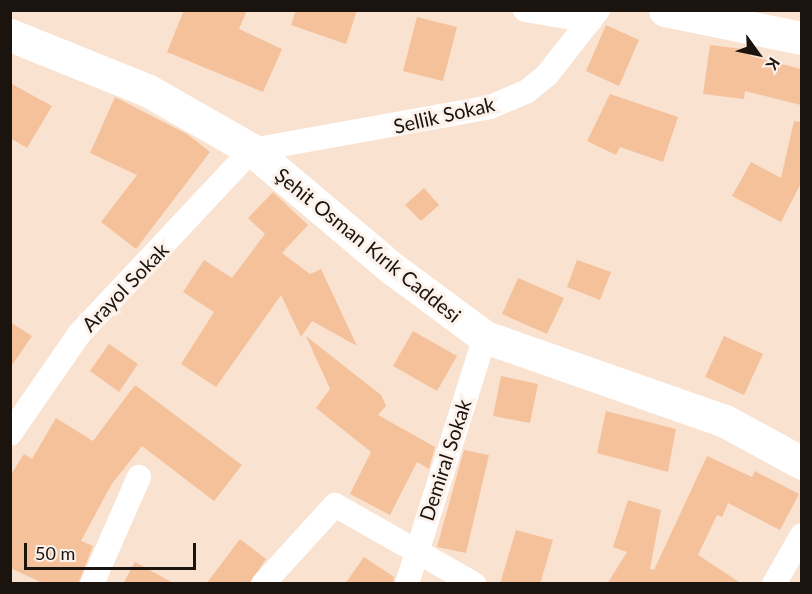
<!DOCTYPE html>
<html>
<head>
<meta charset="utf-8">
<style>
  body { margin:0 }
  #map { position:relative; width:812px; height:594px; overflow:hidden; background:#fae2d0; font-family:Lato,sans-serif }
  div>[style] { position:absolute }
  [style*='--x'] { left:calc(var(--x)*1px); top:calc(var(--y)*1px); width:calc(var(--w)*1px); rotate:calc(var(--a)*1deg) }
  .building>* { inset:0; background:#f4c19b }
  .street>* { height:24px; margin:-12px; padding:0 12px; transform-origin:12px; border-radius:12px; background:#fff }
  .secondary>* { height:33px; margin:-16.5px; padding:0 16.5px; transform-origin:16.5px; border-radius:16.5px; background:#fff }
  span { translate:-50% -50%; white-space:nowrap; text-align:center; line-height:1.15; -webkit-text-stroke:6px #fcf2eb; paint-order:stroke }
  .street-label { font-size:20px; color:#1b130d }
  .frame { position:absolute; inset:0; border:12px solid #1b130d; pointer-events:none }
  .north { position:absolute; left:728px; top:24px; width:60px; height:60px; -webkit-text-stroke:4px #fcf2eb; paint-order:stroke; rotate:123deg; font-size:16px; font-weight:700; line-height:24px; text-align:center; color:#1b130d }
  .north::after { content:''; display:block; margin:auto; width:21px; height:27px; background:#1b130d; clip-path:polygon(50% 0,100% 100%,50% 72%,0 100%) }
  .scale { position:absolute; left:24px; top:543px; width:172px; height:27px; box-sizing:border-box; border:3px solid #1b130d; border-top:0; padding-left:8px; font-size:18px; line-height:21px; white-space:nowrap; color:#1b130d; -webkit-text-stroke:4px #fcf2eb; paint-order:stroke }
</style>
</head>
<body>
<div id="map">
  <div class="building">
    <i style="clip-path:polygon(184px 10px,247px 10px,239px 29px,282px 49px,263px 92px,167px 52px)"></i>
    <i style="clip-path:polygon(296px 10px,357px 10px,346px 44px,291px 25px)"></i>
    <i style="clip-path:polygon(417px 17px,457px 27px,443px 81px,403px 71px)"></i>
    <i style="clip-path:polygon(606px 25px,639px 40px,619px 86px,586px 71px)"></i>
    <i style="clip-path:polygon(710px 45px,751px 50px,750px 56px,801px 69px,801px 105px,745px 91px,744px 99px,703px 94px)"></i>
    <i style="clip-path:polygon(10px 83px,52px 106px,27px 148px,10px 138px)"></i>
    <i style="clip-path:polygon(610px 94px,678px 117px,663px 162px,620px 147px,616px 155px,587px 141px)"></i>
    <i style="clip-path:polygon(115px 97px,187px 134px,210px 152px,136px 249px,101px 222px,137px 175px,90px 153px)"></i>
    <i style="clip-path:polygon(794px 121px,801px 122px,801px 183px,781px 222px,732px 196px,751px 162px,781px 178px)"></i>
    <i style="clip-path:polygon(424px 188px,439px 205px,421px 221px,405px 205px)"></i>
    <i style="clip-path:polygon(273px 192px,308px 225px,282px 253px,310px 274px,321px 269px,357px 346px,312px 321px,301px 337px,281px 295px,216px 387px,181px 364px,214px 312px,183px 292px,204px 260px,232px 278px,265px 234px,248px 218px)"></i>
    <i style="clip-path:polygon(577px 260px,611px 272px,600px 300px,567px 287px)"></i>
    <i style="clip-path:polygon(518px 278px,564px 298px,547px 334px,502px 314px)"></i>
    <i style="clip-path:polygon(10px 322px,32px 336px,10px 368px)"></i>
    <i style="clip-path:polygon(413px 331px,457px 356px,437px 391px,393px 366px)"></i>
    <i style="clip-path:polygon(306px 336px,381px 395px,386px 406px,378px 415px,435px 447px,429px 469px,417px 462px,390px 515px,350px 494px,371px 452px,316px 408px,330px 389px)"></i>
    <i style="clip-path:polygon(724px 336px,763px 354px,744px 395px,705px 377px)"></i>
    <i style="clip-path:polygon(109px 344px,138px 364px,119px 392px,90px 371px)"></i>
    <i style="clip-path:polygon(501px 376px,538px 384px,530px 423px,493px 416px)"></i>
    <i style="clip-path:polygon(135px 385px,242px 465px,214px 501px,142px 446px,111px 485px,81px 541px,93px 546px,78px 584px,45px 584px,10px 568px,10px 476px,24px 454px,32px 459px,56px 418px,93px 441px)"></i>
    <i style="clip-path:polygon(606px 411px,676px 429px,668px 472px,597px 453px)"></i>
    <i style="clip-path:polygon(464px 450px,489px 455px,466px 553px,437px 547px)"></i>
    <i style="clip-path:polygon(707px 456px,752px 477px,755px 471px,799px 494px,780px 530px,728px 503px,722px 517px,717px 515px,698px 555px,742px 584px,607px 584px,627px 552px,613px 547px,628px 500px,661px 510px,650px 569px,654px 570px)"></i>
    <i style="clip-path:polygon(516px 530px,553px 540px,540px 584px,500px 584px)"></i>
    <i style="clip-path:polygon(240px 539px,266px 559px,249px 584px,206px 584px)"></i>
    <i style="clip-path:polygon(364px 557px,394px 577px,393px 584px,345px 584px)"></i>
    <i style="clip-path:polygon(135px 562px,175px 584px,123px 584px)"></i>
  </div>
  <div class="street">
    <i style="--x:525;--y:10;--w:66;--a:9.6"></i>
    <i style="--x:10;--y:434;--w:123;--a:-55.3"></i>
    <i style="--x:80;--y:333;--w:251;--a:-46.8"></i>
    <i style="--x:252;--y:150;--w:242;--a:-10.2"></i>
    <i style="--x:490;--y:107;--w:39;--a:-23"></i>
    <i style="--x:526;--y:92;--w:27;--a:-39"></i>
    <i style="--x:547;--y:75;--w:83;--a:-51.9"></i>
    <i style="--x:92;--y:584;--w:117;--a:-66.3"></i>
    <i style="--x:263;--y:584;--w:107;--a:-47.7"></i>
    <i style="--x:335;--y:505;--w:160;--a:29.6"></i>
    <i style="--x:407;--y:584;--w:259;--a:-72.5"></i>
    <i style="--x:774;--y:584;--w:56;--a:-60.3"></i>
  </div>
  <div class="secondary">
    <i style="--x:665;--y:10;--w:140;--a:11.6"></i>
    <i style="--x:10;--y:35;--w:148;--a:21.9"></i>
    <i style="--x:147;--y:90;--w:121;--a:29.7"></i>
    <i style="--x:252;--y:150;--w:185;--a:40.2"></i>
    <i style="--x:393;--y:269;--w:114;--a:36.5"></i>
    <i style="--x:485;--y:337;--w:254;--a:19.3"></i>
    <i style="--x:725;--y:421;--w:88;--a:28.6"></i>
  </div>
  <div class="street-label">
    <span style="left:444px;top:115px;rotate:-13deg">Sellik Sokak</span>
    <span style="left:368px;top:245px;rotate:39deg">Şehit Osman Kırık Caddesi</span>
    <span style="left:125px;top:287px;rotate:-46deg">Arayol Sokak</span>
    <span style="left:445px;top:460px;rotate:-72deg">Demiral Sokak</span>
  </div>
  <div class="frame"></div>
  <div class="north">K</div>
  <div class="scale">50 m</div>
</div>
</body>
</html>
